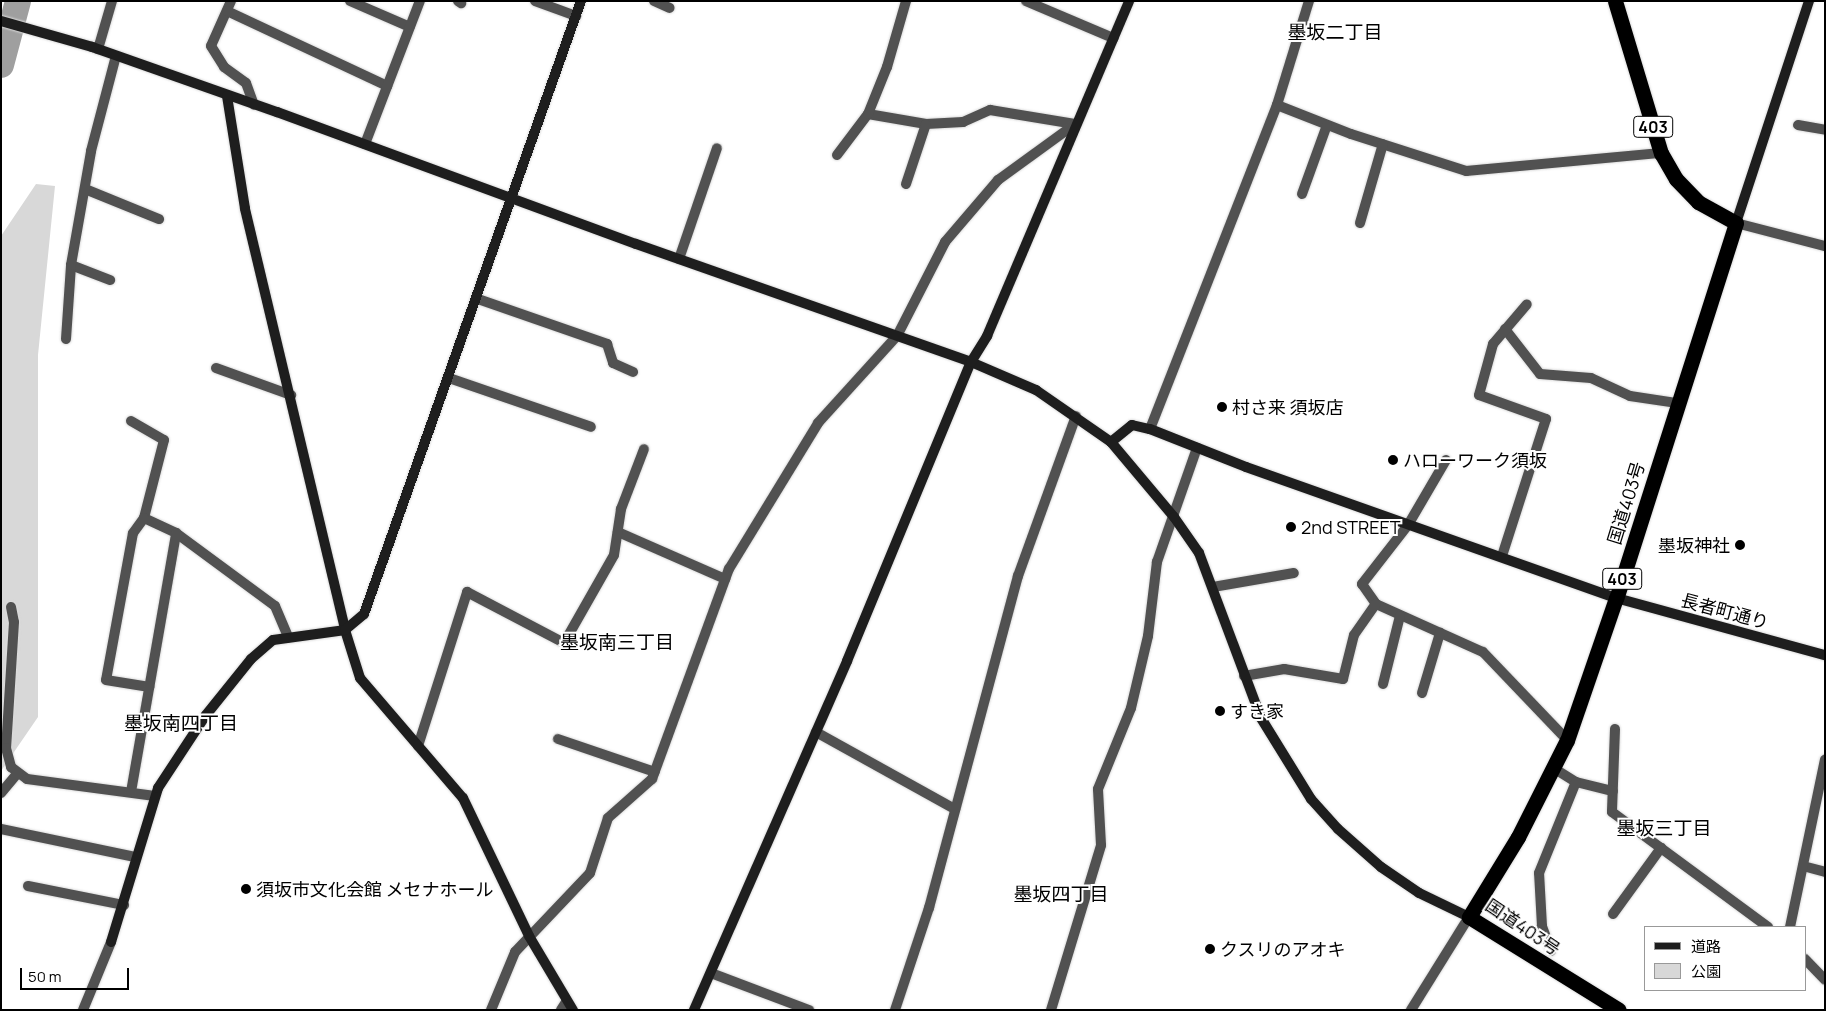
<!DOCTYPE html>
<html>
<head>
<meta charset="utf-8">
<style>
  body { margin:0 }
  #map { position:relative; width:1826px; height:1011px; overflow:hidden; background:#fff; font-family:Manrope,"Noto Sans JP",sans-serif }
  div>[style] { position:absolute }
  [style*='--x'] { left:calc(var(--x)*1px); top:calc(var(--y)*1px); width:calc(var(--w)*1px); rotate:calc(var(--a)*1deg) }
  .green>* { inset:0; background:#d8d8d8 }
  .river>* { height:26px; margin:-13px; padding:0 13px; transform-origin:13px; border-radius:13px; background:#9f9f9f }
  .roads { filter:drop-shadow(0 0 1px #dbdbdb) drop-shadow(0 0 1px #dbdbdb) }
  .street>* { height:10px; margin:-5px; padding:0 5px; transform-origin:5px; border-radius:5px; background:#515151 }
  .secondary>* { height:10px; margin:-5px; padding:0 5px; transform-origin:5px; border-radius:5px; background:#1e1e1e }
  .highway>* { height:15px; margin:-7.5px; padding:0 7.5px; transform-origin:7.5px; border-radius:7.5px; background:#000 }
  .dots>* { width:14px; height:14px; translate:-50% -50%; box-sizing:border-box; border:2px solid #fff; border-radius:50% }
  span { translate:-50% -50%; white-space:nowrap; text-align:center; line-height:1.15; -webkit-text-stroke:4px #fff; paint-order:stroke }
  .shield-label span { padding:1px 4px; background:#fff; border:1px solid; border-radius:4px; -webkit-text-stroke-width:0 }
  .shield-label { font-size:16px; color:#000; font-weight:700 }
  .poi-label { font-size:18px; color:#000 }
  .left { translate:0 -50%; text-align:left }
  .right { translate:-100% -50%; text-align:right }
  .street-label { font-size:18px; color:#000 }
  .neighbourhood-label { font-size:19px; color:#000 }
  .frame { position:absolute; inset:0; border:2px solid #000; pointer-events:none }
  .legend { position:absolute; left:1644px; top:926px; width:162px; height:65px; box-sizing:border-box; background:#fff; border:1px solid #999; margin:0; padding:6px 9px; list-style:none; font-size:15px; color:#000 }
  .legend li { display:flex; align-items:center; gap:10px; height:25px }
  .legend b { width:25px; border:1px solid #999 }
  .scale { position:absolute; left:20px; top:968px; width:109px; height:22px; box-sizing:border-box; border:2px solid #000; border-top:0; padding-left:6px; font-size:15px; line-height:18px; white-space:nowrap; color:#000; -webkit-text-stroke:4px #fff; paint-order:stroke }
</style>
</head>
<body>
<div id="map">
  <div class="green">
    <i style="clip-path:polygon(36px 184px,55px 186px,38px 355px,38px 717px,1px 771px,1px 236px)"></i>
  </div>
  <div class="river">
    <i style="--x:1;--y:65;--w:66;--a:-75.1"></i>
  </div>
  <div class="roads">
    <div class="street">
      <i style="--x:231;--y:1;--w:49;--a:114"></i>
      <i style="--x:211;--y:46;--w:25;--a:58"></i>
      <i style="--x:224;--y:67;--w:27;--a:36"></i>
      <i style="--x:246;--y:83;--w:23;--a:70"></i>
      <i style="--x:350;--y:1;--w:65;--a:23.4"></i>
      <i style="--x:458;--y:1;--w:4;--a:34"></i>
      <i style="--x:535;--y:1;--w:44;--a:20.1"></i>
      <i style="--x:654;--y:1;--w:17;--a:24"></i>
      <i style="--x:1026;--y:1;--w:95;--a:23"></i>
      <i style="--x:227;--y:11;--w:177;--a:25.1"></i>
      <i style="--x:98;--y:49;--w:50;--a:-73.7"></i>
      <i style="--x:1277;--y:105;--w:79;--a:21.4"></i>
      <i style="--x:1351;--y:134;--w:121;--a:17.8"></i>
      <i style="--x:1466;--y:171;--w:196;--a:-5.3"></i>
      <i style="--x:868;--y:114;--w:59;--a:9.8"></i>
      <i style="--x:926;--y:124;--w:37;--a:-3"></i>
      <i style="--x:963;--y:122;--w:30;--a:-24"></i>
      <i style="--x:990;--y:110;--w:86;--a:9.4"></i>
      <i style="--x:1798;--y:125;--w:27;--a:10"></i>
      <i style="--x:365;--y:144;--w:153;--a:-69"></i>
      <i style="--x:837;--y:155;--w:51;--a:-52.9"></i>
      <i style="--x:868;--y:114;--w:51;--a:-68"></i>
      <i style="--x:887;--y:67;--w:69;--a:-73.9"></i>
      <i style="--x:906;--y:184;--w:63;--a:-71.6"></i>
      <i style="--x:85;--y:189;--w:80;--a:22.1"></i>
      <i style="--x:1302;--y:194;--w:73;--a:-70.1"></i>
      <i style="--x:1360;--y:223;--w:82;--a:-73.8"></i>
      <i style="--x:1736;--y:223;--w:92;--a:14.5"></i>
      <i style="--x:679;--y:259;--w:117;--a:-71.1"></i>
      <i style="--x:71;--y:265;--w:42;--a:21"></i>
      <i style="--x:478;--y:299;--w:137;--a:19.2"></i>
      <i style="--x:607;--y:344;--w:20;--a:72"></i>
      <i style="--x:613;--y:363;--w:22;--a:24"></i>
      <i style="--x:1505;--y:329;--w:57;--a:52.1"></i>
      <i style="--x:1540;--y:374;--w:51;--a:4.5"></i>
      <i style="--x:1591;--y:378;--w:43;--a:24.8"></i>
      <i style="--x:1630;--y:396;--w:48;--a:8.5"></i>
      <i style="--x:66;--y:339;--w:74;--a:-86.1"></i>
      <i style="--x:71;--y:265;--w:116;--a:-80"></i>
      <i style="--x:91;--y:151;--w:98;--a:-75.3"></i>
      <i style="--x:216;--y:368;--w:80;--a:19.8"></i>
      <i style="--x:449;--y:378;--w:150;--a:19"></i>
      <i style="--x:131;--y:421;--w:38;--a:30"></i>
      <i style="--x:164;--y:440;--w:81;--a:104.4"></i>
      <i style="--x:144;--y:518;--w:35;--a:25"></i>
      <i style="--x:176;--y:533;--w:123;--a:36.4"></i>
      <i style="--x:275;--y:606;--w:34;--a:67"></i>
      <i style="--x:1150;--y:429;--w:348;--a:-68.6"></i>
      <i style="--x:1277;--y:105;--w:109;--a:-72.9"></i>
      <i style="--x:1446;--y:460;--w:75;--a:120.3"></i>
      <i style="--x:1408;--y:525;--w:75;--a:127.9"></i>
      <i style="--x:1362;--y:584;--w:24;--a:55"></i>
      <i style="--x:1376;--y:604;--w:117;--a:24.2"></i>
      <i style="--x:1483;--y:652;--w:122;--a:46.3"></i>
      <i style="--x:144;--y:518;--w:19;--a:126"></i>
      <i style="--x:133;--y:533;--w:149;--a:100.4"></i>
      <i style="--x:106;--y:680;--w:44;--a:9.2"></i>
      <i style="--x:618;--y:532;--w:117;--a:23.7"></i>
      <i style="--x:1502;--y:556;--w:144;--a:-72.2"></i>
      <i style="--x:1546;--y:419;--w:71;--a:-160.3"></i>
      <i style="--x:1479;--y:395;--w:53;--a:-74.6"></i>
      <i style="--x:1493;--y:344;--w:52;--a:-49.6"></i>
      <i style="--x:1213;--y:587;--w:82;--a:-9.8"></i>
      <i style="--x:11;--y:607;--w:15;--a:79"></i>
      <i style="--x:14;--y:622;--w:126;--a:93.6"></i>
      <i style="--x:6;--y:748;--w:20;--a:75"></i>
      <i style="--x:11;--y:767;--w:20;--a:37"></i>
      <i style="--x:27;--y:779;--w:129;--a:7.6"></i>
      <i style="--x:1244;--y:676;--w:41;--a:-9.9"></i>
      <i style="--x:1284;--y:669;--w:60;--a:9.6"></i>
      <i style="--x:1343;--y:679;--w:45;--a:-76"></i>
      <i style="--x:1354;--y:635;--w:38;--a:-55"></i>
      <i style="--x:1383;--y:684;--w:70;--a:-76"></i>
      <i style="--x:1422;--y:693;--w:63;--a:-73.3"></i>
      <i style="--x:1615;--y:729;--w:83;--a:92.1"></i>
      <i style="--x:1612;--y:812;--w:194;--a:36.4"></i>
      <i style="--x:816;--y:732;--w:159;--a:29"></i>
      <i style="--x:558;--y:739;--w:102;--a:18.8"></i>
      <i style="--x:418;--y:746;--w:162;--a:-72.3"></i>
      <i style="--x:467;--y:592;--w:110;--a:27.7"></i>
      <i style="--x:564;--y:643;--w:101;--a:-60.4"></i>
      <i style="--x:614;--y:555;--w:47;--a:-81.3"></i>
      <i style="--x:621;--y:509;--w:64;--a:-69"></i>
      <i style="--x:1555;--y:769;--w:25;--a:32"></i>
      <i style="--x:1576;--y:782;--w:38;--a:14"></i>
      <i style="--x:131;--y:792;--w:263;--a:-80.1"></i>
      <i style="--x:1;--y:793;--w:26;--a:-50"></i>
      <i style="--x:1;--y:829;--w:137;--a:11.8"></i>
      <i style="--x:1803;--y:866;--w:23;--a:15"></i>
      <i style="--x:28;--y:886;--w:98;--a:11.2"></i>
      <i style="--x:1613;--y:914;--w:82;--a:-54"></i>
      <i style="--x:1790;--y:927;--w:171;--a:-78.2"></i>
      <i style="--x:1551;--y:951;--w:27;--a:-110"></i>
      <i style="--x:1542;--y:926;--w:53;--a:-93.2"></i>
      <i style="--x:1539;--y:873;--w:98;--a:-67.9"></i>
      <i style="--x:1805;--y:959;--w:29;--a:46"></i>
      <i style="--x:711;--y:973;--w:105;--a:20.7"></i>
      <i style="--x:83;--y:1010;--w:74;--a:-67.6"></i>
      <i style="--x:491;--y:1010;--w:63;--a:-67.5"></i>
      <i style="--x:515;--y:952;--w:109;--a:-46.5"></i>
      <i style="--x:590;--y:873;--w:58;--a:-71.9"></i>
      <i style="--x:608;--y:818;--w:59;--a:-41.6"></i>
      <i style="--x:652;--y:779;--w:224;--a:-69.9"></i>
      <i style="--x:729;--y:569;--w:171;--a:-58.6"></i>
      <i style="--x:818;--y:423;--w:118;--a:-47.8"></i>
      <i style="--x:897;--y:336;--w:106;--a:-62.9"></i>
      <i style="--x:945;--y:242;--w:82;--a:-49.5"></i>
      <i style="--x:998;--y:180;--w:95;--a:-36"></i>
      <i style="--x:561;--y:1010;--w:9;--a:-58"></i>
      <i style="--x:895;--y:1010;--w:108;--a:-71.6"></i>
      <i style="--x:929;--y:908;--w:344;--a:-75"></i>
      <i style="--x:1018;--y:576;--w:170;--a:-70.1"></i>
      <i style="--x:1051;--y:1010;--w:172;--a:-73.1"></i>
      <i style="--x:1101;--y:845;--w:56;--a:-93.1"></i>
      <i style="--x:1098;--y:789;--w:87;--a:-67.8"></i>
      <i style="--x:1131;--y:708;--w:74;--a:-76.7"></i>
      <i style="--x:1148;--y:636;--w:75;--a:-83.1"></i>
      <i style="--x:1157;--y:562;--w:121;--a:-70.7"></i>
      <i style="--x:1411;--y:1010;--w:110;--a:-58.1"></i>
    </div>
    <div class="secondary">
      <i style="--x:1;--y:21;--w:95;--a:15.9"></i>
      <i style="--x:92;--y:47;--w:196;--a:19.4"></i>
      <i style="--x:277;--y:112;--w:382;--a:20.2"></i>
      <i style="--x:636;--y:244;--w:355;--a:19.4"></i>
      <i style="--x:971;--y:362;--w:71;--a:23.3"></i>
      <i style="--x:1036;--y:390;--w:91;--a:34.7"></i>
      <i style="--x:1111;--y:442;--w:27;--a:-39"></i>
      <i style="--x:1132;--y:425;--w:18;--a:13"></i>
      <i style="--x:1150;--y:429;--w:103;--a:21.6"></i>
      <i style="--x:1246;--y:467;--w:393;--a:19.5"></i>
      <i style="--x:1616;--y:598;--w:217;--a:15.3"></i>
      <i style="--x:227;--y:96;--w:114;--a:80.9"></i>
      <i style="--x:245;--y:209;--w:433;--a:76.6"></i>
      <i style="--x:345;--y:630;--w:50;--a:72.6"></i>
      <i style="--x:360;--y:678;--w:158;--a:49.4"></i>
      <i style="--x:463;--y:798;--w:153;--a:64.4"></i>
      <i style="--x:529;--y:936;--w:86;--a:59.3"></i>
      <i style="--x:1736;--y:223;--w:234;--a:-71.8"></i>
      <i style="--x:1111;--y:442;--w:98;--a:50"></i>
      <i style="--x:1174;--y:517;--w:44;--a:55.2"></i>
      <i style="--x:1199;--y:553;--w:176;--a:69.4"></i>
      <i style="--x:1261;--y:718;--w:95;--a:58.3"></i>
      <i style="--x:1311;--y:799;--w:40;--a:48"></i>
      <i style="--x:1338;--y:829;--w:57;--a:41.5"></i>
      <i style="--x:1381;--y:867;--w:46;--a:34.4"></i>
      <i style="--x:1419;--y:893;--w:55;--a:25.6"></i>
      <i style="--x:111;--y:942;--w:161;--a:-73"></i>
      <i style="--x:158;--y:788;--w:87;--a:-56.7"></i>
      <i style="--x:206;--y:715;--w:72;--a:-51.2"></i>
      <i style="--x:251;--y:659;--w:29;--a:-41"></i>
      <i style="--x:273;--y:640;--w:73;--a:-7.9"></i>
      <i style="--x:345;--y:630;--w:25;--a:-40"></i>
      <i style="--x:364;--y:614;--w:650;--a:-70.51"></i>
      <i style="--x:694;--y:1010;--w:381;--a:-66.3"></i>
      <i style="--x:847;--y:661;--w:324;--a:-67.5"></i>
      <i style="--x:971;--y:362;--w:31;--a:-58"></i>
      <i style="--x:987;--y:336;--w:364;--a:-67"></i>
    </div>
    <div class="highway">
      <i style="--x:1615;--y:1;--w:159;--a:73.2"></i>
      <i style="--x:1661;--y:153;--w:30;--a:60"></i>
      <i style="--x:1676;--y:179;--w:32;--a:46"></i>
      <i style="--x:1698;--y:202;--w:43;--a:28.9"></i>
      <i style="--x:1736;--y:223;--w:394;--a:107.7"></i>
      <i style="--x:1616;--y:598;--w:150;--a:109"></i>
      <i style="--x:1567;--y:740;--w:109;--a:116.8"></i>
      <i style="--x:1518;--y:837;--w:94;--a:121.5"></i>
      <i style="--x:1469;--y:917;--w:176;--a:31.8"></i>
    </div>
  </div>
  <div class="dots">
    <i style="left:1222px;top:407px;background:#000"></i>
    <i style="left:1393px;top:460px;background:#000"></i>
    <i style="left:1291px;top:527px;background:#000"></i>
    <i style="left:1740px;top:545px;background:#000"></i>
    <i style="left:1220px;top:711px;background:#000"></i>
    <i style="left:246px;top:889px;background:#000"></i>
    <i style="left:1210px;top:949px;background:#000"></i>
  </div>
  <div class="shield-label">
    <span style="left:1653px;top:127px">403</span>
    <span style="left:1622px;top:579px">403</span>
  </div>
  <div class="poi-label">
    <span class="left" style="left:1232px;top:407px">村さ来 須坂店</span>
    <span class="left" style="left:1403px;top:460px">ハローワーク須坂</span>
    <span class="left" style="left:1301px;top:527px">2nd STREET</span>
    <span class="right" style="left:1730px;top:545px">墨坂神社</span>
    <span class="left" style="left:1230px;top:711px">すき家</span>
    <span class="left" style="left:256px;top:889px">須坂市文化会館 メセナホール</span>
    <span class="left" style="left:1220px;top:949px">クスリのアオキ</span>
  </div>
  <div class="street-label">
    <span style="left:1626px;top:503px;rotate:-73deg">国道403号</span>
    <span style="left:1725px;top:611px;rotate:15deg">長者町通り</span>
    <span style="left:1523px;top:927px;rotate:34deg">国道403号</span>
  </div>
  <div class="neighbourhood-label">
    <span style="left:1335px;top:33px">墨坂二丁目</span>
    <span style="left:617px;top:643px">墨坂南三丁目</span>
    <span style="left:181px;top:724px">墨坂南四丁目</span>
    <span style="left:1664px;top:829px">墨坂三丁目</span>
    <span style="left:1061px;top:895px">墨坂四丁目</span>
  </div>
  <div class="frame"></div>
  <ul class="legend">
  <li><b style="height:6px;background:#1e1e1e"></b>道路</li>
  <li><b style="height:14px;background:#d8d8d8"></b>公園</li>
  </ul>
  <div class="scale">50 m</div>
</div>
</body>
</html>
